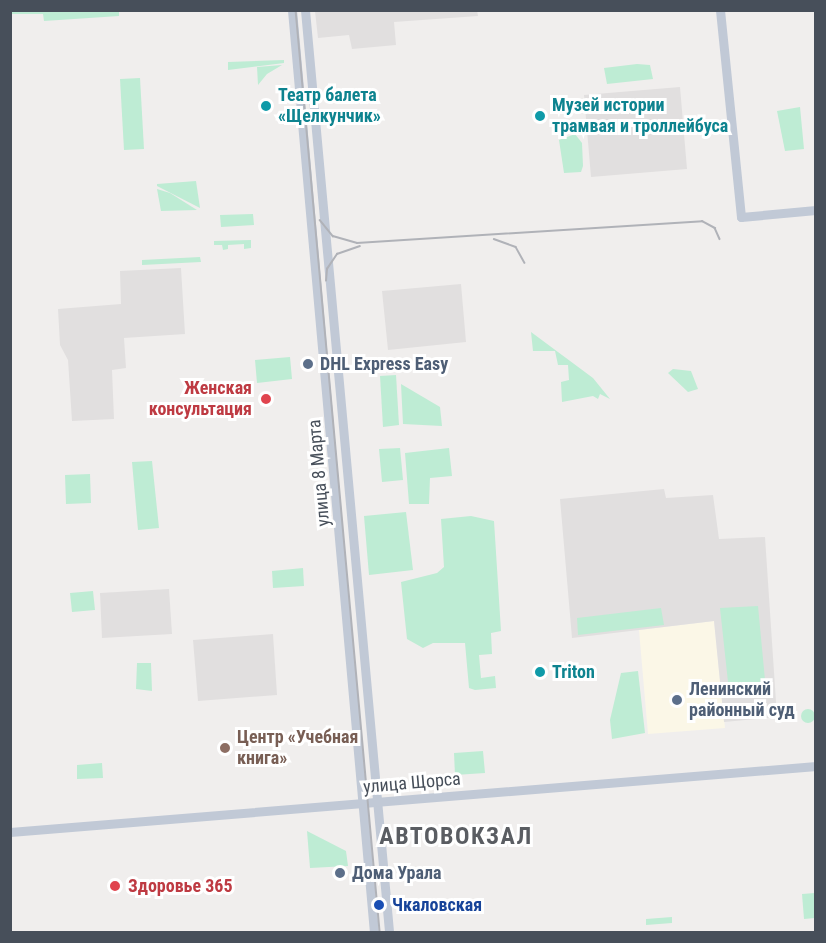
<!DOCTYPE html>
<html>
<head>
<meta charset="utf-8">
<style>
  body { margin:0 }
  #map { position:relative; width:826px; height:943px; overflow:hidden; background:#f0eeed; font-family:"Roboto Condensed",sans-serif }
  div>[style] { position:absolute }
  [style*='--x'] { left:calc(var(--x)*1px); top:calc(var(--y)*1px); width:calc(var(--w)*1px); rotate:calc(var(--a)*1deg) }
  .commercial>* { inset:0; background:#fbf7e7 }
  .education>* { inset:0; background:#e1dfdf }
  .green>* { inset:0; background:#beecd4 }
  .round { border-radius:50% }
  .secondary>* { height:9px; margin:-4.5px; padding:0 4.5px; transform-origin:4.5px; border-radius:4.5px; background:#c1c9d6 }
  .tram>* { height:1.5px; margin:-0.75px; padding:0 0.75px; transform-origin:0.75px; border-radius:0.75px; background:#b0b2b8 }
  .dots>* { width:16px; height:16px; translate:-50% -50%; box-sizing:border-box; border:3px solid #fff; border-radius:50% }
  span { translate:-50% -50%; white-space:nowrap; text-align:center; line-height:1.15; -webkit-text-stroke:6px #fff; paint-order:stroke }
  .culture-label { font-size:18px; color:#0d838f; font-weight:700 }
  .left { translate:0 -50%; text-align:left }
  .service-label { font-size:18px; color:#4e5e75; font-weight:700 }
  .health-label { font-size:18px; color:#be3a42; font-weight:700 }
  .right { translate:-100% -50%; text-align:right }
  .street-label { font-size:18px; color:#474f5a }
  .education-label { font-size:18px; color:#785e54; font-weight:700 }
  .transit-label { font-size:18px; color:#164399; font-weight:700 }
  .district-label { font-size:24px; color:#5a5d62; font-weight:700; letter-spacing:1.5px }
  .frame { position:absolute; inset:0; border:12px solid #474f5a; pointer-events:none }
</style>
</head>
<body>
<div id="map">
  <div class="commercial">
    <i style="clip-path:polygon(714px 621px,725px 728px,648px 734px,639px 630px)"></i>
  </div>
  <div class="education">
    <i style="clip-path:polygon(477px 10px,478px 16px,394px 22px,396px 45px,352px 49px,349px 35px,318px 38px,315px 11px)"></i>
    <i style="clip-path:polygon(680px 87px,687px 169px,591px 177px,584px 95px)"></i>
    <i style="clip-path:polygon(181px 268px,185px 334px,124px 338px,126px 368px,112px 370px,114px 419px,72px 421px,68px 360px,60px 345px,58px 309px,121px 304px,120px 271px)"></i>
    <i style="clip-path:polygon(461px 284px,466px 342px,388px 350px,382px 291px)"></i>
    <i style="clip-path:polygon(664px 489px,666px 498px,713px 495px,719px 539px,765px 537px,777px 717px,724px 722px,714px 621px,572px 638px,560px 499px)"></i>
    <i style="clip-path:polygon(169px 589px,172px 634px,102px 638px,100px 593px)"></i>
    <i style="clip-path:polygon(273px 634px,277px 695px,198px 701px,193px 640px)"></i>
  </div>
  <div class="green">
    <i style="clip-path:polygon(11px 10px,119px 11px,119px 16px,44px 21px,43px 14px,11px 14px)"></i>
    <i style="clip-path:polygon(284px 60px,284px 63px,228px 70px,228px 62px)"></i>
    <i style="clip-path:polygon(637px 64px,650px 65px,653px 79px,607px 84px,604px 68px)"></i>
    <i style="clip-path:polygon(282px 65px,267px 74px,258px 85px,257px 67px)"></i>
    <i style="clip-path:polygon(140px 78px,144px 149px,124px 150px,120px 79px)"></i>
    <i style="clip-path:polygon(800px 107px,804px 149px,785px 151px,777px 111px)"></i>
    <i style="clip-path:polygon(575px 134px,582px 143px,583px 166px,581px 172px,564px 173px,559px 140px)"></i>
    <i style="clip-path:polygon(196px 181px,200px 208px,157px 186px,157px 184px)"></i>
    <i style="clip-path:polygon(157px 189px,170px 193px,197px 210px,161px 211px)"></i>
    <i style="clip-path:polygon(253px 214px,254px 225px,221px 227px,220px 215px)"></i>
    <i style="clip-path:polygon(251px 240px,251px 248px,244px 249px,244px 244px,228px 245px,228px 249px,223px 250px,222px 245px,214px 245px,214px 241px)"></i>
    <i style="clip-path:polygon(200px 257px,201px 262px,142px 265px,142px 260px)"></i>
    <i style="clip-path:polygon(531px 332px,593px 378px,610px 399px,600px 394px,598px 399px,593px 396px,562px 402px,561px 382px,569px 380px,568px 365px,558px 365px,555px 351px,533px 351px)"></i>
    <i style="clip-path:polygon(290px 357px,292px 379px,257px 383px,255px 360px)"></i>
    <i style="clip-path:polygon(673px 369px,691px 371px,698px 389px,688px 392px,668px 373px)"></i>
    <i style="clip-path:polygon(396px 375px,399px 425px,383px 427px,380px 376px)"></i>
    <i style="clip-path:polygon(401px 384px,440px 407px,442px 426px,403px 424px)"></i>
    <i style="clip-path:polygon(400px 448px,403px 480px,382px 482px,379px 449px)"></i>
    <i style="clip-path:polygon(449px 448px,452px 476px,430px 478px,429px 504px,409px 504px,405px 453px)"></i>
    <i style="clip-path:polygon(152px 461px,159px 528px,138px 530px,132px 462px)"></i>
    <i style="clip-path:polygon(90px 474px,91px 503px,66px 504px,65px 475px)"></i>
    <i style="clip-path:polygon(406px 512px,413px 570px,369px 575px,364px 516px)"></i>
    <i style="clip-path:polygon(471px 516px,494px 521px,501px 631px,491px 633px,492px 654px,479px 655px,481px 678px,495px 676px,496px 688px,475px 690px,469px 688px,465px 643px,433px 643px,423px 648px,407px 639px,401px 582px,437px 573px,444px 567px,441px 519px)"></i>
    <i style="clip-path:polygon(303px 568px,304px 586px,273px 588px,272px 571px)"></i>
    <i style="clip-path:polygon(93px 591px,95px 610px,72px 612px,70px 593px)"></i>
    <i style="clip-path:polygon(758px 606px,765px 680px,760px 693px,749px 698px,733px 693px,728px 682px,720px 608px)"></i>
    <i style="clip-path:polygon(661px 608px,664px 625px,578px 635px,577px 618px)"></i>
    <i style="clip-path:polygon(137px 663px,151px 663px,152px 691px,136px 689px)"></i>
    <i style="clip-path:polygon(638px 671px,645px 733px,612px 739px,610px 720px,621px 673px)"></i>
    <i class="round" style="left:801px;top:709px;width:14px;height:14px"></i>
    <i style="clip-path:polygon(483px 751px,485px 773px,455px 775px,454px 753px)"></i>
    <i style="clip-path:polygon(102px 763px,103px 778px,77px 779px,77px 765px)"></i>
    <i style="clip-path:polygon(307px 831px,346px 851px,348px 866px,310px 868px)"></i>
    <i style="clip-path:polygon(815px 893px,815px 918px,804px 919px,802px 894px)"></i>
    <i style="clip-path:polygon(672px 917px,672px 923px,646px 925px,646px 919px)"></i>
  </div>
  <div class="secondary">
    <i style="--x:292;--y:10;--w:926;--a:84.92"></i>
    <i style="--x:305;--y:10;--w:926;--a:84.79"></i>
    <i style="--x:720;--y:10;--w:208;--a:84.2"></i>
    <i style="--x:741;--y:217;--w:75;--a:-5.3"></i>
    <i style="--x:10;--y:832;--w:809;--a:-4.68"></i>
  </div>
  <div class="tram">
    <i style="--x:296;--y:10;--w:926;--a:84.79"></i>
    <i style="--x:320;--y:220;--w:21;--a:51"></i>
    <i style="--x:333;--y:236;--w:25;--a:16"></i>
    <i style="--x:357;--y:243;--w:346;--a:-3.6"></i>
    <i style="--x:702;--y:221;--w:15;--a:28"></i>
    <i style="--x:715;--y:228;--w:12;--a:66"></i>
    <i style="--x:494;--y:239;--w:23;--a:20"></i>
    <i style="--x:516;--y:247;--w:18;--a:61"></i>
    <i style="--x:326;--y:281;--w:12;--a:-85"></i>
    <i style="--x:327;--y:269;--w:18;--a:-56"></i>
    <i style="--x:337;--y:254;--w:24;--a:-19"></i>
  </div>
  <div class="dots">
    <i style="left:266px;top:106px;background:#0f9aa8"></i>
    <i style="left:540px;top:116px;background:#0f9aa8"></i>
    <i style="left:308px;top:364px;background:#5c6f8a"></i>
    <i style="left:266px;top:399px;background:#e0444e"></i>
    <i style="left:540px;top:672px;background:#0f9aa8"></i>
    <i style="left:677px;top:700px;background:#5c6f8a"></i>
    <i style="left:225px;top:748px;background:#8d6e63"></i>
    <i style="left:340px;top:873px;background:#5c6f8a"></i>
    <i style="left:115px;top:886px;background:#e0444e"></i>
    <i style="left:379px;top:905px;background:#1a4fb4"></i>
  </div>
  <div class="culture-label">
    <span class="left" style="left:278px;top:106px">Театр балета<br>«Щелкунчик»</span>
    <span class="left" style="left:552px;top:116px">Музей истории<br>трамвая и троллейбуса</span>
    <span class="left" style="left:552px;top:672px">Triton</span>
  </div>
  <div class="service-label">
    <span class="left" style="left:320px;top:364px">DHL Express Easy</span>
    <span class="left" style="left:689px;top:700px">Ленинский<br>районный суд</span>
    <span class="left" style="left:352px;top:873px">Дома Урала</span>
  </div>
  <div class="health-label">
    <span class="right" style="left:252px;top:399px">Женская<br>консультация</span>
    <span class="left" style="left:128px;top:886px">Здоровье 365</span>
  </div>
  <div class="street-label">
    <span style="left:319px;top:473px;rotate:-95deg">улица 8 Марта</span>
    <span style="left:412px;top:783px;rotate:-5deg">улица Щорса</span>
  </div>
  <div class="education-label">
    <span class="left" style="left:237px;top:748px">Центр «Учебная<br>книга»</span>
  </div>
  <div class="transit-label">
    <span class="left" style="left:392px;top:905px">Чкаловская</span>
  </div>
  <div class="district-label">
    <span style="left:456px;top:837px">АВТОВОКЗАЛ</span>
  </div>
  <div class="frame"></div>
</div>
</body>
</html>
